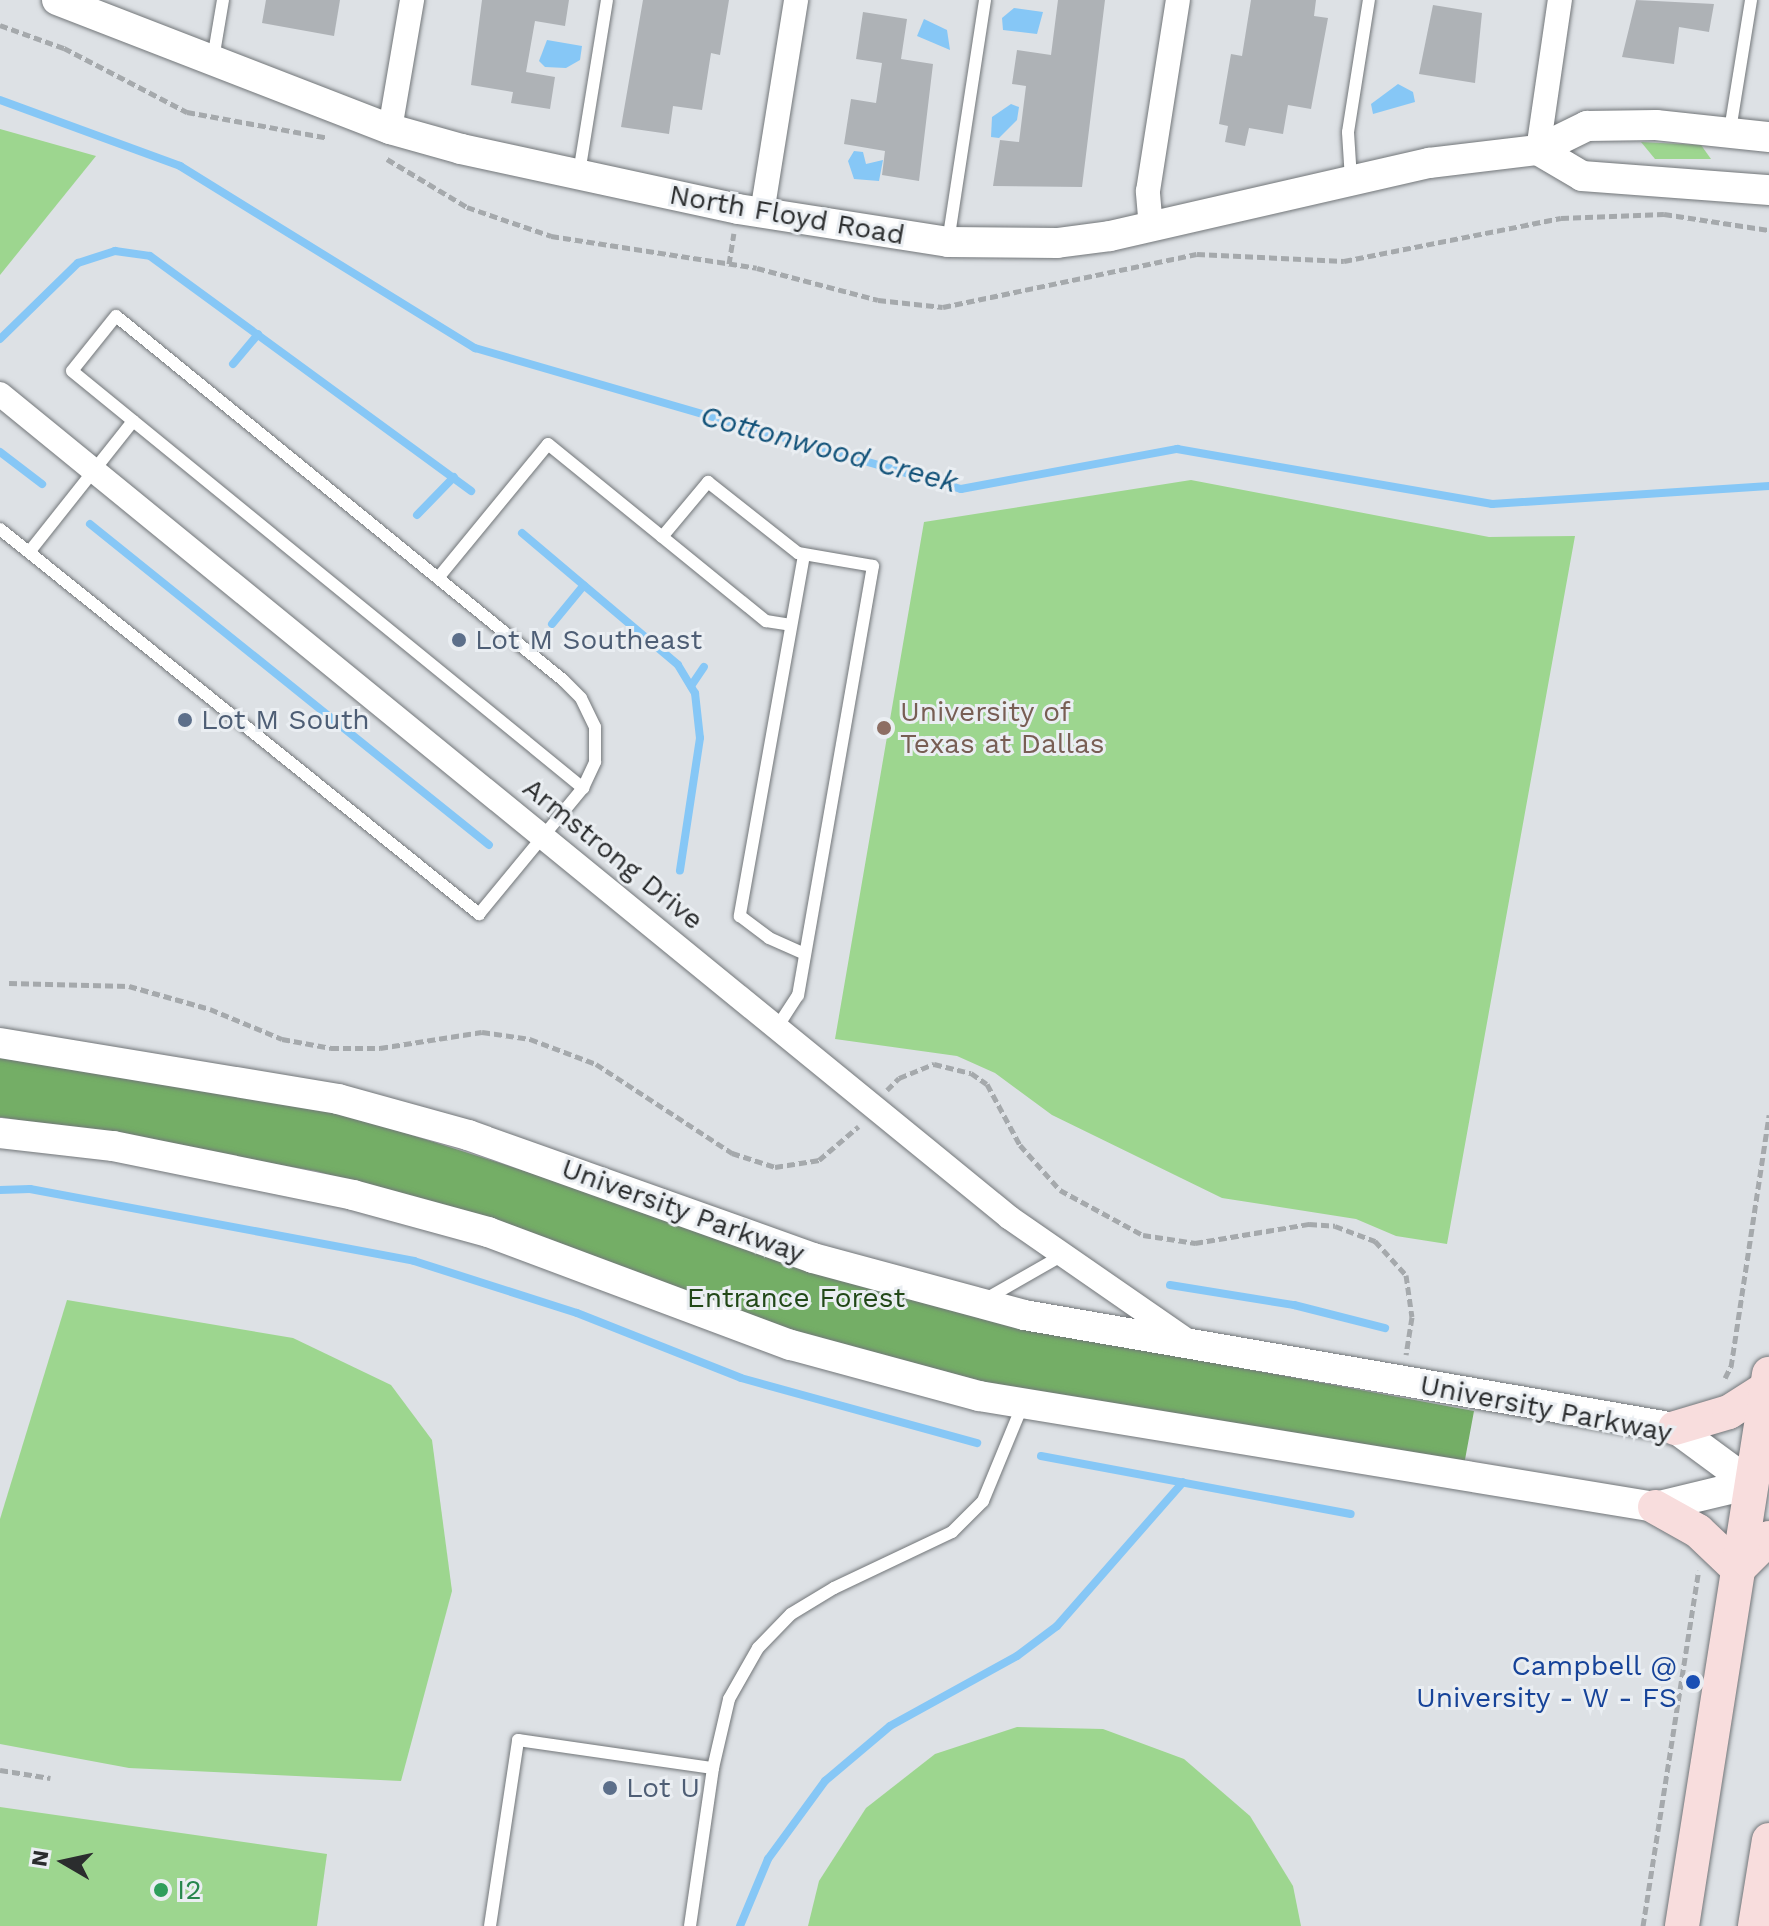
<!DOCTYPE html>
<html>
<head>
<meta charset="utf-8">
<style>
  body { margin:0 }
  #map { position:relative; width:1769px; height:1926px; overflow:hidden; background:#dde1e5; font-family:"Work Sans",sans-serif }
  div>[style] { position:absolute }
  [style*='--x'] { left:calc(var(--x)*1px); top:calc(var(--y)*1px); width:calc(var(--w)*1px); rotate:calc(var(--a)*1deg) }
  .green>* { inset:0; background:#9dd68f }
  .forest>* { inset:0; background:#74ae66 }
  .water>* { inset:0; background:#86c7f6 }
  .stream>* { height:8px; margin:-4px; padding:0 4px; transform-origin:4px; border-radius:4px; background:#86c7f6 }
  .building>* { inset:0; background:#aeb2b6 }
  .path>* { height:5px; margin-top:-2.5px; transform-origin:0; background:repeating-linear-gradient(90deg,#a5a9ac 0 8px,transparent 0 12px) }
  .roads { filter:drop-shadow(0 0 2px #727679) drop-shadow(0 0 2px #727679) }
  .service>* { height:12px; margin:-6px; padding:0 6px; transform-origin:6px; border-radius:6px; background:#fff }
  .minor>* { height:24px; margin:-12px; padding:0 12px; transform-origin:12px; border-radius:12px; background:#fff }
  .tertiary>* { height:30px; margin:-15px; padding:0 15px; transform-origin:15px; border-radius:15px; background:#fff }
  .secondary>* { height:34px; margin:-17px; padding:0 17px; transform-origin:17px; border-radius:17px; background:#f8dddd }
  .dots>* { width:22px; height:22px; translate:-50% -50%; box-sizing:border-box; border:4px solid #eaeef2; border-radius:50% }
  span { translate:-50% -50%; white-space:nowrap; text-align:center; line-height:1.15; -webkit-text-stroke:6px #eaeef2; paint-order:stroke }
  .street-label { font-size:28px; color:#2b2d2e }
  .service-label { font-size:28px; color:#4e5e75 }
  .left { translate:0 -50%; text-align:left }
  .education-label { font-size:28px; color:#785e54 }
  .park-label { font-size:28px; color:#214817 }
  .transit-label { font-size:28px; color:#164399 }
  .right { translate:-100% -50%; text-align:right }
  .leisure-label { font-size:28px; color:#27864d }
  .water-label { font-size:30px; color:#125279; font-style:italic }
  .north { position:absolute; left:24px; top:1822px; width:80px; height:80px; -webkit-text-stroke:6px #eaeef2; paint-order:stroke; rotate:279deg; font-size:22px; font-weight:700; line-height:32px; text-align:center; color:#2b2d2e }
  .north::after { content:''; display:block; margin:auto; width:28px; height:36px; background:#2b2d2e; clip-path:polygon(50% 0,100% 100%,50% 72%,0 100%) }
</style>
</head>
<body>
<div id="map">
  <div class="green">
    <i style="clip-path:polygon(0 129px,96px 156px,0 275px)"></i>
    <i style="clip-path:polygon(1641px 142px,1701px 145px,1711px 159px,1655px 159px)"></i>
    <i style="clip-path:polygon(1191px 480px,1489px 537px,1575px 536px,1447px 1244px,1396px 1236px,1356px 1219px,1222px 1198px,1052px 1115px,995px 1073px,957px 1056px,835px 1039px,924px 522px)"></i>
    <i style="clip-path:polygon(67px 1300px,293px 1338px,391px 1385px,432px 1440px,452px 1591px,401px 1781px,129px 1768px,0 1744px,0 1519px)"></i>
    <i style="clip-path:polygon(1017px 1727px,1103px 1729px,1184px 1759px,1250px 1816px,1293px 1886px,1301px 1926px,808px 1926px,819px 1881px,866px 1808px,935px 1754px)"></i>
    <i style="clip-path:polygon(0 1807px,327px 1854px,317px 1926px,0 1926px)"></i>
  </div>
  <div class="forest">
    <i style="clip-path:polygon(0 1058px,339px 1112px,1009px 1325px,1474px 1411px,1464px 1465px,992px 1384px,778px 1327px,477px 1217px,316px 1171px,0 1117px)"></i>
  </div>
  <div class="water">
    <i style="clip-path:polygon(1014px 8px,1043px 12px,1037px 34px,1003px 30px,1002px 18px)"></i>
    <i style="clip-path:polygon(924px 19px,947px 30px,950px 50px,917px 36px)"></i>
    <i style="clip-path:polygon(547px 40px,582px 46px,580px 60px,566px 68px,545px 67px,539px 61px)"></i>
    <i style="clip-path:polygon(1398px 84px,1413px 92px,1415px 102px,1373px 114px,1371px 104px)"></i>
    <i style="clip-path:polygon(1011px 104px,1019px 107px,1017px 120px,999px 138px,991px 137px,992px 117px)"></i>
    <i style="clip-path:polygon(854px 151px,863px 152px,866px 164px,883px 160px,879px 181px,854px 179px,848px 161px)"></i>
  </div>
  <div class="stream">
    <i style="--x:0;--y:100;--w:192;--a:20.1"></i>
    <i style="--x:180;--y:166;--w:347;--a:31.7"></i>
    <i style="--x:475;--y:348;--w:506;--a:16.18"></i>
    <i style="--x:961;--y:489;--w:220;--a:-10.5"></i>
    <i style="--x:1177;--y:449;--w:320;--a:9.9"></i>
    <i style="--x:1492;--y:504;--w:278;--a:-3.7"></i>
    <i style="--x:0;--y:339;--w:109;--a:-44.3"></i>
    <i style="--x:78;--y:263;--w:39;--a:-18"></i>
    <i style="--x:115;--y:251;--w:35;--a:8"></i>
    <i style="--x:150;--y:256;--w:398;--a:36.2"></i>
    <i style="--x:233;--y:364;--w:39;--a:-50"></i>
    <i style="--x:0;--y:452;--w:53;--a:37.3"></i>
    <i style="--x:417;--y:515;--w:53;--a:-45.8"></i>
    <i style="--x:90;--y:524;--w:512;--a:38.82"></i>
    <i style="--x:522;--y:533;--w:204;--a:40.2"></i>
    <i style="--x:678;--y:665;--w:33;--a:59"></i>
    <i style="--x:695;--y:693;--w:45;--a:83.7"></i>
    <i style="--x:700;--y:738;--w:134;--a:98.6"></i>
    <i style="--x:552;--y:624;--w:50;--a:-50.6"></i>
    <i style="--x:691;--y:686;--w:23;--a:-56"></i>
    <i style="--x:0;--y:1190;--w:30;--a:-2"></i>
    <i style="--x:30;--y:1189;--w:391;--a:10.6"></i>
    <i style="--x:414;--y:1261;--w:171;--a:17.7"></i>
    <i style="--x:577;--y:1313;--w:176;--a:21.6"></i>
    <i style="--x:741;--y:1378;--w:245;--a:15.4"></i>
    <i style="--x:1170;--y:1285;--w:126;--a:9.2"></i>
    <i style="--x:1294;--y:1305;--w:94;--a:14.2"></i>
    <i style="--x:1041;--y:1456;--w:315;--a:10.6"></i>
    <i style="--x:740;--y:1926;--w:73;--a:-67.3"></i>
    <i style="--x:768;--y:1859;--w:97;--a:-53.8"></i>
    <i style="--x:825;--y:1781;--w:85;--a:-40.2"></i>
    <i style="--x:890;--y:1726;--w:145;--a:-28.9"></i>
    <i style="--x:1017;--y:1656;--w:50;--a:-36.9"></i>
    <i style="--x:1057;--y:1626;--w:191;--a:-48.8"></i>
  </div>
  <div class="building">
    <i style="clip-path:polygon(266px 0,340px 0,334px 36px,262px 23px)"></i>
    <i style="clip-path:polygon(482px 0,569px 0,565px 26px,535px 21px,526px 72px,555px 77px,550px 109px,511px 103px,513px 92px,471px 85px)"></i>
    <i style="clip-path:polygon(643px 0,729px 0,720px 55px,711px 53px,702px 110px,673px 106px,669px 134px,621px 127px)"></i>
    <i style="clip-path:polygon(1058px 0,1105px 0,1082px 187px,993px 186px,1000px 140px,1019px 142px,1026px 86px,1012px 84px,1017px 50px,1051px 55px)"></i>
    <i style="clip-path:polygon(1251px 0,1316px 0,1314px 16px,1328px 18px,1311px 109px,1288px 105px,1283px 134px,1249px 128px,1245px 146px,1225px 142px,1228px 126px,1219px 124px,1231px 54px,1242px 56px)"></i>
    <i style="clip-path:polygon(1636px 0,1714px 4px,1709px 32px,1679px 27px,1674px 64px,1622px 57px)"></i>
    <i style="clip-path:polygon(1433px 5px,1482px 13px,1475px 83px,1419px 74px)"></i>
    <i style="clip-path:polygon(863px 12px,907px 19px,901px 59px,933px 64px,919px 181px,882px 175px,885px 151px,844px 144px,851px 99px,876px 103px,882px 63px,856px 59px)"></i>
  </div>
  <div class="path">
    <i style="--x:0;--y:25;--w:68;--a:19.8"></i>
    <i style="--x:64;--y:48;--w:139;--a:27.5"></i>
    <i style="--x:187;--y:112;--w:143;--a:10.4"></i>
    <i style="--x:387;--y:159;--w:93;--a:31"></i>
    <i style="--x:467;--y:207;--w:89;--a:19"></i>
    <i style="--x:551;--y:236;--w:208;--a:8.8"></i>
    <i style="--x:757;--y:268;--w:125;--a:14.8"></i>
    <i style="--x:878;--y:300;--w:65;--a:6.1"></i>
    <i style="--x:943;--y:307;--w:259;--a:-11.8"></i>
    <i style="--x:1197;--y:254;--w:147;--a:2.7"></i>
    <i style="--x:1344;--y:261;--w:221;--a:-11.2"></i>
    <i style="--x:1561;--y:218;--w:103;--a:-2.2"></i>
    <i style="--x:1664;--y:214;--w:106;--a:8.7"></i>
    <i style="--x:729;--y:264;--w:31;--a:-81"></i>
    <i style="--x:9;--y:983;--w:120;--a:1.4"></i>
    <i style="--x:129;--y:986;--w:84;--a:15.9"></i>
    <i style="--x:210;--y:1009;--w:78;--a:22.6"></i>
    <i style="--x:282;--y:1039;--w:50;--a:10.4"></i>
    <i style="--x:331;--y:1048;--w:49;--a:0"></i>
    <i style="--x:380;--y:1048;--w:103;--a:-8.9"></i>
    <i style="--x:482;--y:1032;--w:49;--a:8.3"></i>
    <i style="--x:530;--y:1039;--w:71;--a:20.7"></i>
    <i style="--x:596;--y:1064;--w:163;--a:33.2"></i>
    <i style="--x:732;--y:1153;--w:45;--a:18"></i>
    <i style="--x:775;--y:1167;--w:45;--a:-9"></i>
    <i style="--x:819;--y:1160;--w:52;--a:-40.4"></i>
    <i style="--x:887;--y:1090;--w:17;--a:-45"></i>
    <i style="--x:899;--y:1078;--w:38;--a:-22"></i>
    <i style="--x:934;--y:1064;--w:38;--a:14"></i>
    <i style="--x:971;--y:1073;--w:19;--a:35"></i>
    <i style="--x:987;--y:1084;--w:69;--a:61.6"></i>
    <i style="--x:1020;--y:1145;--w:60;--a:48.4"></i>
    <i style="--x:1060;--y:1190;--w:94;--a:28.5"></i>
    <i style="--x:1143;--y:1235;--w:53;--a:8.7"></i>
    <i style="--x:1195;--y:1243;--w:116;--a:-9.5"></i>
    <i style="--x:1309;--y:1224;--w:26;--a:4"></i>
    <i style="--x:1335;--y:1226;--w:43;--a:20.6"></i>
    <i style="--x:1375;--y:1241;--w:46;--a:47.6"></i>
    <i style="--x:1406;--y:1275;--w:42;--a:81.9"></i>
    <i style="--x:1412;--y:1317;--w:38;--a:99"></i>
    <i style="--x:1731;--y:1367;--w:255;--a:-81.4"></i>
    <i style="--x:1725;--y:1378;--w:13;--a:-63"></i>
    <i style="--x:0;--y:1770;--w:51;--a:9.1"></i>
    <i style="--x:1643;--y:1926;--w:360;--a:-81.1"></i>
  </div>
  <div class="roads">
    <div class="service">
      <i style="--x:213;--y:59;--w:60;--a:-80.4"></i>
      <i style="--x:1730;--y:130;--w:132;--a:-80.8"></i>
      <i style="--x:579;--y:173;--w:175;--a:-80.8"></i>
      <i style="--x:1351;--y:179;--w:47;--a:-93.7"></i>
      <i style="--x:1348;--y:132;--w:134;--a:-81"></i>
      <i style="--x:948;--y:242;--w:245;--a:-81.3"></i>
      <i style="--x:0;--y:529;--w:615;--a:38.79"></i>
      <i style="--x:479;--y:914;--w:163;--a:-50.5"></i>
      <i style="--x:583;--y:788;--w:29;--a:-65"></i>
      <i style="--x:595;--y:762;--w:35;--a:-90"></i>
      <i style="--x:595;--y:727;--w:32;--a:-116"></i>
      <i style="--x:581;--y:698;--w:25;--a:-135"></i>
      <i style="--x:563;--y:680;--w:576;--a:-140.84"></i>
      <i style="--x:116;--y:316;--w:70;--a:128.7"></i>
      <i style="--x:72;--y:371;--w:660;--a:39.22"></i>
      <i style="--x:662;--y:537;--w:72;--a:-50.1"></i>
      <i style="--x:708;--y:482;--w:115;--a:38.3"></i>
      <i style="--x:798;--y:553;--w:76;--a:9.8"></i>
      <i style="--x:873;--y:566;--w:436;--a:99.9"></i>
      <i style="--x:798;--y:995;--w:38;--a:123"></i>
      <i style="--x:30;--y:551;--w:166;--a:-51.6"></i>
      <i style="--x:804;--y:555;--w:367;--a:100.1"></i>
      <i style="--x:740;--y:916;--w:36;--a:37"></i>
      <i style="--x:769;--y:938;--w:39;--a:24"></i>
      <i style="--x:438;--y:578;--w:173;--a:-50.6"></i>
      <i style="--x:548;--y:444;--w:281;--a:39.1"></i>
      <i style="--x:766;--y:621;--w:25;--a:9"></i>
      <i style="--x:984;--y:1300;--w:89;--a:-29.7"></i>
      <i style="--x:490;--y:1926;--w:188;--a:-81.4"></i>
      <i style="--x:518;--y:1740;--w:197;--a:8.2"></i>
      <i style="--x:713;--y:1768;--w:71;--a:-76.9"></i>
      <i style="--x:729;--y:1699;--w:59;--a:-60.4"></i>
      <i style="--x:758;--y:1648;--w:47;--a:-45.9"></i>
      <i style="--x:791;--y:1614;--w:50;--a:-31.2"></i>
      <i style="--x:834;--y:1588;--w:131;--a:-25.4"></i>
      <i style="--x:952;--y:1532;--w:44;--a:-45"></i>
      <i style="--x:983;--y:1501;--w:105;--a:-67.6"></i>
      <i style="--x:690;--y:1926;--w:160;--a:-81.7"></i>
    </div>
    <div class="minor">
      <i style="--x:390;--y:129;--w:131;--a:-80.3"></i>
      <i style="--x:1538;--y:150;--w:152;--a:-81.7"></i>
      <i style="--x:762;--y:213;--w:216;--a:-80.9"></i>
      <i style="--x:1151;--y:228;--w:37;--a:-95"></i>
      <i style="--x:1148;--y:191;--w:193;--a:-81.1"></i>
      <i style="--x:0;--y:394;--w:1303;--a:39.21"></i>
      <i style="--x:1010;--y:1218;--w:218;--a:34.7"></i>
    </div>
    <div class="tertiary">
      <i style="--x:57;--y:0;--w:357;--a:21.2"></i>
      <i style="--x:390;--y:129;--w:74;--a:15.7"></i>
      <i style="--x:461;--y:149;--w:283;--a:12.2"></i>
      <i style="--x:738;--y:209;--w:213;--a:8.9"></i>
      <i style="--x:948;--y:242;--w:109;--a:0.5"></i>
      <i style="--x:1057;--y:243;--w:53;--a:-7.5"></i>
      <i style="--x:1110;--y:236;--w:327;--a:-12.9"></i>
      <i style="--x:1429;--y:163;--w:110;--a:-6.8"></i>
      <i style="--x:1538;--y:150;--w:55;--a:-26.1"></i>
      <i style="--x:1587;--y:126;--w:69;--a:-0.8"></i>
      <i style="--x:1656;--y:125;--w:114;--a:6.1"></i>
      <i style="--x:1538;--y:150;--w:51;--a:30.6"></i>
      <i style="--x:1582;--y:176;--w:188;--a:4.3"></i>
      <i style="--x:0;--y:1043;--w:343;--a:9.4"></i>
      <i style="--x:338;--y:1099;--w:135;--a:15.5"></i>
      <i style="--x:468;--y:1135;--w:366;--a:19.6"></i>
      <i style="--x:813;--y:1258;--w:219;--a:15.1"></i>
      <i style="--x:1024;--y:1315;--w:661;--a:9.85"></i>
      <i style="--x:1675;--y:1428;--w:94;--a:36.4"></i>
      <i style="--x:0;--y:1133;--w:114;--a:6.6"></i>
      <i style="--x:113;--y:1146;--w:245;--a:11.5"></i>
      <i style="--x:353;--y:1195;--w:140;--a:15.3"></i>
      <i style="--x:488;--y:1232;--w:323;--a:20.5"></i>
      <i style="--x:791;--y:1345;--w:195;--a:15.2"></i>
      <i style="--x:979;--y:1396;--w:685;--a:9.32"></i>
      <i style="--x:1655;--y:1507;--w:99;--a:-13.5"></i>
    </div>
    <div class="secondary">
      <i style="--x:1675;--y:1428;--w:56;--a:-16.5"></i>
      <i style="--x:1729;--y:1412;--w:45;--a:-32.3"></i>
      <i style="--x:1655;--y:1507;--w:49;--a:29.2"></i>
      <i style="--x:1698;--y:1531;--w:55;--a:43.5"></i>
      <i style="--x:1738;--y:1569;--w:44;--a:-45"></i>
      <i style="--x:1682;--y:1926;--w:559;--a:-81.04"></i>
      <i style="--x:1755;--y:1926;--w:87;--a:-80.8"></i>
    </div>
  </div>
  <div class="dots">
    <i style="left:459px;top:640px;background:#5c6f8a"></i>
    <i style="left:185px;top:720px;background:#5c6f8a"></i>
    <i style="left:884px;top:728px;background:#8d6e63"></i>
    <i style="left:1693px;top:1682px;background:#1a4fb4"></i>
    <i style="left:610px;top:1788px;background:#5c6f8a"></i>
    <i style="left:161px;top:1890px;background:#2e9e5b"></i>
  </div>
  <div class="street-label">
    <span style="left:787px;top:215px;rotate:10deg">North Floyd Road</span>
    <span style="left:613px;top:854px;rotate:39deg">Armstrong Drive</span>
    <span style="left:683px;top:1211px;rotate:20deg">University Parkway</span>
    <span style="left:1546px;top:1409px;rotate:11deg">University Parkway</span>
  </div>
  <div class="service-label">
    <span class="left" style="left:475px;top:640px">Lot M Southeast</span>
    <span class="left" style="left:201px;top:720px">Lot M South</span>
    <span class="left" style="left:626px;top:1788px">Lot U</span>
  </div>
  <div class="education-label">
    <span class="left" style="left:900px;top:728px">University of<br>Texas at Dallas</span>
  </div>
  <div class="park-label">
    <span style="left:796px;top:1298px">Entrance Forest</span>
  </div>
  <div class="transit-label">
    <span class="right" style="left:1677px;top:1682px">Campbell @<br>University - W - FS</span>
  </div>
  <div class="leisure-label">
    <span class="left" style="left:177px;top:1890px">I2</span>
  </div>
  <div class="water-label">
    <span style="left:829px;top:449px;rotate:15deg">Cottonwood Creek</span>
  </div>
  <div class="north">N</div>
</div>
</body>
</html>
